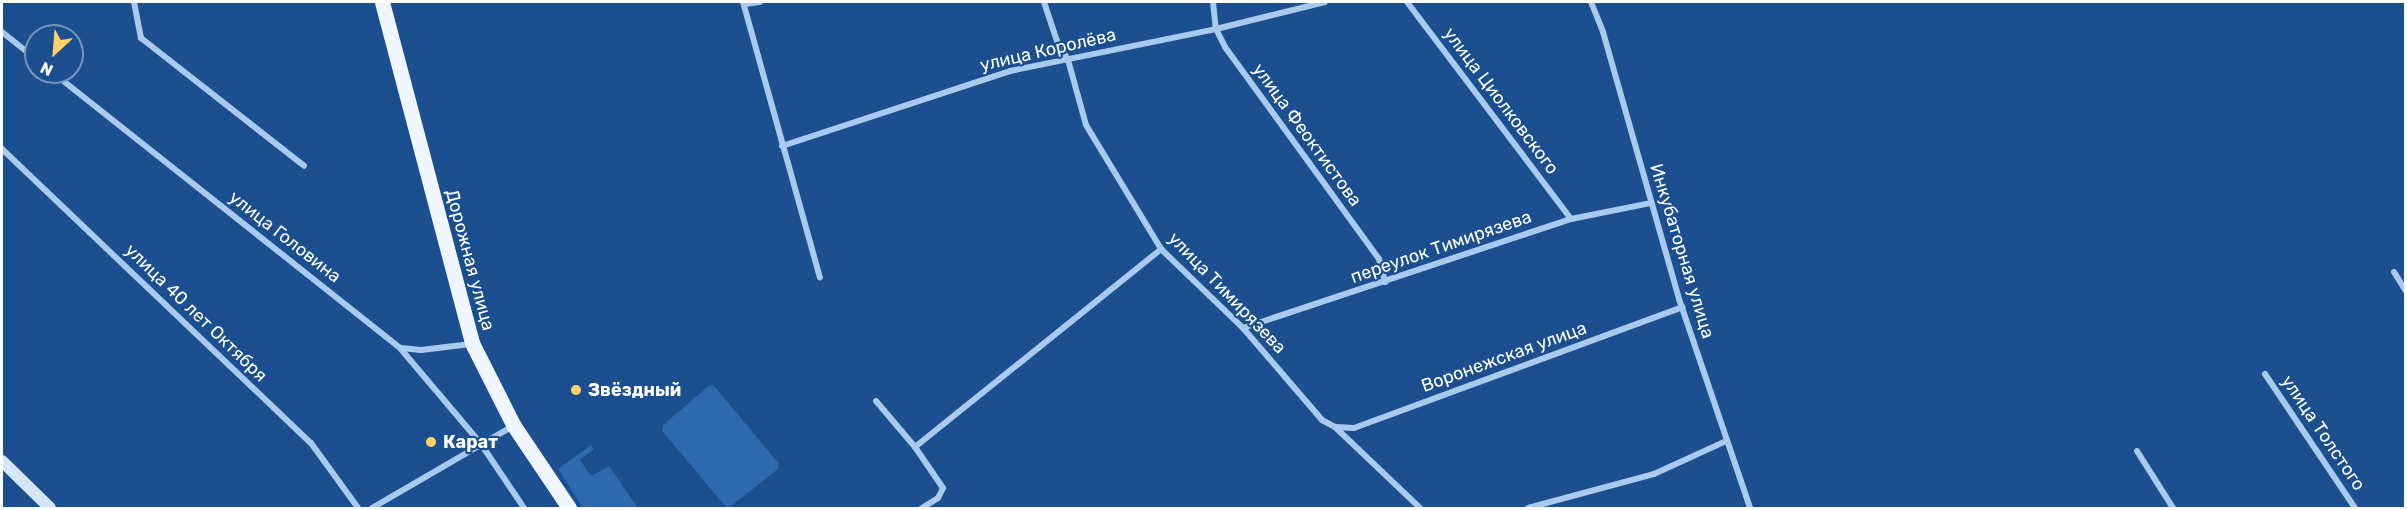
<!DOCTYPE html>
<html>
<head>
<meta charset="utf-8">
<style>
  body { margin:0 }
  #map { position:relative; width:2407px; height:510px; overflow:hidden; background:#1b4f8f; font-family:Rubik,sans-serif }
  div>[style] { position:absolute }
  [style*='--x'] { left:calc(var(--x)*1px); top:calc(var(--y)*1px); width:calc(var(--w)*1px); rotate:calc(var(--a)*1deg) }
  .green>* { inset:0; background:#2e69ad }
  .minor>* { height:6px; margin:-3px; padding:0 3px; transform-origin:3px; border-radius:3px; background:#a9c9ee }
  .secondary>* { height:12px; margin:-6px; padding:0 6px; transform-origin:6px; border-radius:6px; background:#d6e6fa }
  .primary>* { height:15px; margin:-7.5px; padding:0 7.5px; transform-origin:7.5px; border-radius:7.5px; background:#f0f6ff }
  .dots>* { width:16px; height:16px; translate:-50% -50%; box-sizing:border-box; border:3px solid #1b4f8f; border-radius:50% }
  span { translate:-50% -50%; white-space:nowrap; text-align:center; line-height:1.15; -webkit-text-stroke:4.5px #1b4f8f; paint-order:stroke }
  .street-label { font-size:18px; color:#fff }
  .poi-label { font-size:18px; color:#fff; font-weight:700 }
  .left { translate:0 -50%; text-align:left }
  .frame { position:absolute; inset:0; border:3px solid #fff; pointer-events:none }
  .north { position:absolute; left:24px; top:24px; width:60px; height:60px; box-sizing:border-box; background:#1b4f8f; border:2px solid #7695bc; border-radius:50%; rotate:206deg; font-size:16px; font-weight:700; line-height:24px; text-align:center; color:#fff }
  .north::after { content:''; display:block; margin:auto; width:21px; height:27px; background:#ffd166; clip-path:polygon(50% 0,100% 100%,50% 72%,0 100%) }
</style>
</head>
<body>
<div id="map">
  <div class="green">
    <i style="clip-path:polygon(710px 385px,715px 387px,779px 464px,778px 469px,730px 507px,726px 507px,662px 431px,663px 425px)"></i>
    <i style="clip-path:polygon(591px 445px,594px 449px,580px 460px,591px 476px,609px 466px,638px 508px,583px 508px,558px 469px)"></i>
  </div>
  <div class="minor">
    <i style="--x:134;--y:2;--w:37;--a:79"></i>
    <i style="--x:141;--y:38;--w:207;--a:38.1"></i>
    <i style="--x:743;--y:2;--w:286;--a:74.4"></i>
    <i style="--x:1044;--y:2;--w:41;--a:71.6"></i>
    <i style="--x:1057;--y:41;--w:22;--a:60"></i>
    <i style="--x:1068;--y:60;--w:67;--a:74.5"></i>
    <i style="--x:1086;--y:125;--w:145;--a:58.8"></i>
    <i style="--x:1161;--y:249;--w:114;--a:43.9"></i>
    <i style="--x:1243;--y:328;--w:121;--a:49.3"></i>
    <i style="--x:1322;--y:420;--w:15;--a:28"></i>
    <i style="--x:1335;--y:427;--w:117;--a:43.6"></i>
    <i style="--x:1213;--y:2;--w:27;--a:84"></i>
    <i style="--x:1216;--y:29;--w:20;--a:63"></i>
    <i style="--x:1225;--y:47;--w:262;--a:54"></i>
    <i style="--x:1379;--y:259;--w:24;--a:75"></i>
    <i style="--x:1407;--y:2;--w:272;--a:52.9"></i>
    <i style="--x:1591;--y:2;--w:32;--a:68"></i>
    <i style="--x:1603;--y:32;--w:278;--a:74.1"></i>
    <i style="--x:1679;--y:299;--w:221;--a:71.2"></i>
    <i style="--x:744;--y:4;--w:16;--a:-7"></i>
    <i style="--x:2;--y:32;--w:43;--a:38.5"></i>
    <i style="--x:52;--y:72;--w:444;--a:38.4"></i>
    <i style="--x:400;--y:348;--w:126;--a:49.8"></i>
    <i style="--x:481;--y:444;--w:77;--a:56.1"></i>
    <i style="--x:782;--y:146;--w:240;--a:-18.2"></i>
    <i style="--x:1010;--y:71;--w:210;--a:-11.5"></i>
    <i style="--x:1216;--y:29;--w:112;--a:-13.9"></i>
    <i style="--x:2;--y:149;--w:427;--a:43.6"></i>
    <i style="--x:311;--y:443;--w:80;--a:54.1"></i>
    <i style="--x:2394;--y:272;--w:22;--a:58"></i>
    <i style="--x:1243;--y:328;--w:346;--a:-18.4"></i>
    <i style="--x:1571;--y:219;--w:82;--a:-11.3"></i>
    <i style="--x:401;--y:348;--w:20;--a:6"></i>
    <i style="--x:421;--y:350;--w:50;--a:-6.8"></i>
    <i style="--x:2265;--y:374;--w:161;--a:56.1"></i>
    <i style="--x:876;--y:401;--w:60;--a:49.7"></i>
    <i style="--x:1336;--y:427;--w:18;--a:3"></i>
    <i style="--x:1354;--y:428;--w:350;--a:-20.2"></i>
    <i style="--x:2137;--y:451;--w:67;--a:57.7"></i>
    <i style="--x:372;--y:508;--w:163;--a:-30.2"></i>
    <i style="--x:922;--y:508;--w:19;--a:-32"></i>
    <i style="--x:938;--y:498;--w:11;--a:-63"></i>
    <i style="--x:943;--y:488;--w:50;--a:-124.3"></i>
    <i style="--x:915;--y:447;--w:316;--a:-38.8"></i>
    <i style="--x:1528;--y:508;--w:131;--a:-15.1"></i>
    <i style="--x:1654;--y:474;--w:79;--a:-24.6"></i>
  </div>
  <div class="secondary">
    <i style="--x:2;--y:461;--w:67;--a:44.4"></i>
  </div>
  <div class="primary">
    <i style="--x:382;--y:2;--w:353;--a:75.2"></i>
    <i style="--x:472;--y:343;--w:93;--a:63.2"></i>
    <i style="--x:514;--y:426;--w:99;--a:56.1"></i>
  </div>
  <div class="dots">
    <i style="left:576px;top:390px;background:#ffd166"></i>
    <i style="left:431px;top:442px;background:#ffd166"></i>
  </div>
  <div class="street-label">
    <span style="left:1048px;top:50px;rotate:-13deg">улица Королёва</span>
    <span style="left:1501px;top:101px;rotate:53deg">улица Циолковского</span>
    <span style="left:1307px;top:135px;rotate:54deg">улица Феоктистова</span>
    <span style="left:285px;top:237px;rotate:38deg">улица Головина</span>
    <span style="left:1441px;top:247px;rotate:-19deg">переулок Тимирязева</span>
    <span style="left:1682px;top:251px;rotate:73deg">Инкубаторная улица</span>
    <span style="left:470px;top:260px;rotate:75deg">Дорожная улица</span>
    <span style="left:1227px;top:293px;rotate:46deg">улица Тимирязева</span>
    <span style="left:196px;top:313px;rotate:44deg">улица 40 лет Октября</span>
    <span style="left:1504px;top:357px;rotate:-20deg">Воронежская улица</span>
    <span style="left:2323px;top:433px;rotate:56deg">улица Толстого</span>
  </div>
  <div class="poi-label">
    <span class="left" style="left:588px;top:390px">Звёздный</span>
    <span class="left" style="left:443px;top:442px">Карат</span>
  </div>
  <div class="frame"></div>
  <div class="north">N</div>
</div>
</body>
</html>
